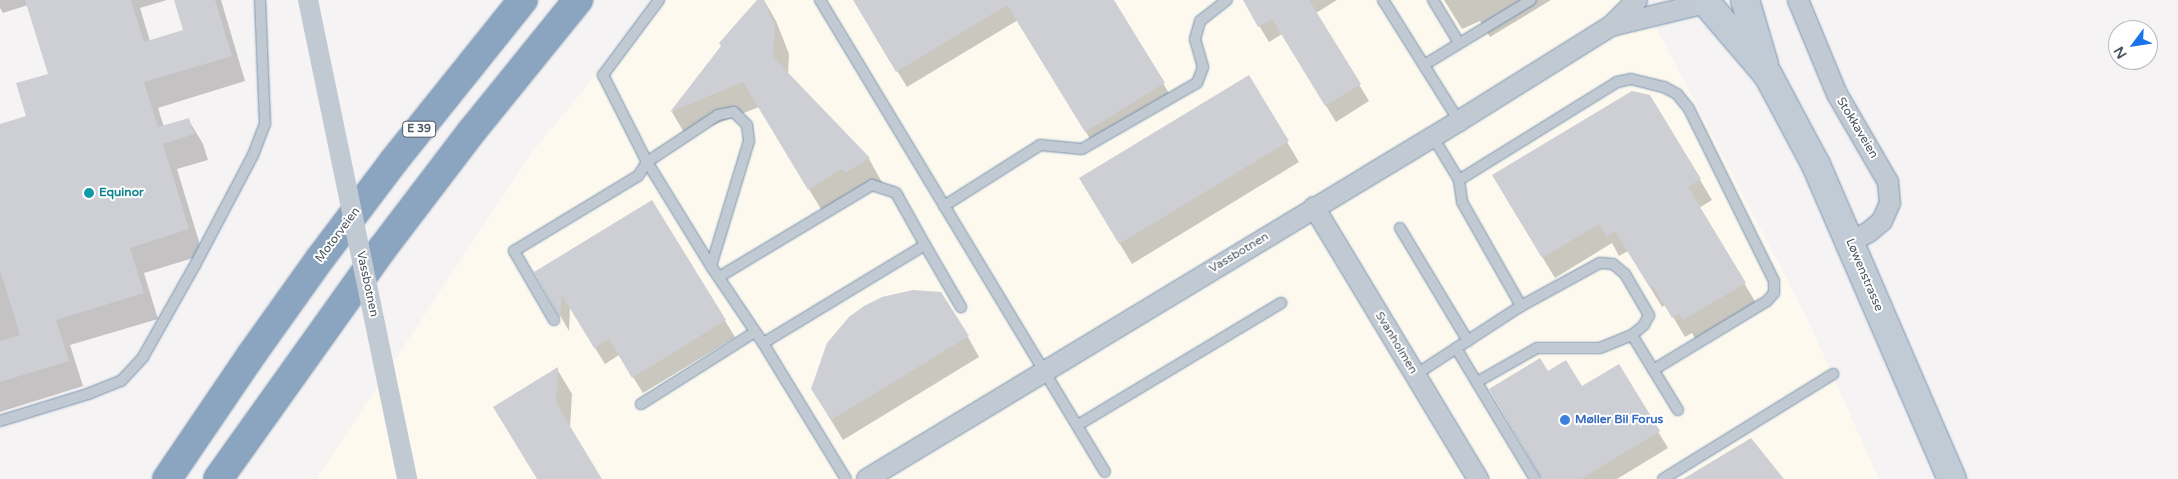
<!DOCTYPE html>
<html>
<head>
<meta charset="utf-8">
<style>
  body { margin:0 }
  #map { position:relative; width:2178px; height:479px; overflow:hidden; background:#f5f3f3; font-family:"Varela Round",sans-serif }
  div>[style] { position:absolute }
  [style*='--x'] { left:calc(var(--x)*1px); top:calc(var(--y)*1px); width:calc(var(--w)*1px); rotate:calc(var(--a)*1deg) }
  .commercial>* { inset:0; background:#fdf9ef }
  .shadow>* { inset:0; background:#0003 }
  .building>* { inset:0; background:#cdcfd5 }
  .roads { filter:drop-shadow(0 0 1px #7690ad) drop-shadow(0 0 1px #7690ad) }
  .lane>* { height:10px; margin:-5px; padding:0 5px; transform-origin:5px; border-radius:5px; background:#c1cad2 }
  .street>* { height:20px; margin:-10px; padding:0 10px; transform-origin:10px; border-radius:10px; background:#c1cad2 }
  .secondary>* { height:28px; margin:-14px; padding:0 14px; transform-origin:14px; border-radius:14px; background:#c1cbd6 }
  .highway>* { height:28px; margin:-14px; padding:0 14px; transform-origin:14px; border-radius:14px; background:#8ba5c1 }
  .street-bridge>* { height:20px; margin:-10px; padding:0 10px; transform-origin:10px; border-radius:10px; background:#c1cad2 }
  .dots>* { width:14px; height:14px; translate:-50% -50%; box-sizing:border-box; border:2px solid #fff; border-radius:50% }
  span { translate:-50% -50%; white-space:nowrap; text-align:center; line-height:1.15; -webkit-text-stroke:4px #fff; paint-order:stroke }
  .shield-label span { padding:1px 4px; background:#fff; border:1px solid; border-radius:4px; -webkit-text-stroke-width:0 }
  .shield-label { font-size:11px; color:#4a5661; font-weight:700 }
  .street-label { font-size:12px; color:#4a5661 }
  .culture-label { font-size:12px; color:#0d838f; font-weight:700 }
  .left { translate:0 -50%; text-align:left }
  .shop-label { font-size:12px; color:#366cbe; font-weight:700 }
  .north { position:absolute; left:2108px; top:20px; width:50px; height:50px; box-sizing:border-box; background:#fff; border:1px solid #b7bbc0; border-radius:50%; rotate:239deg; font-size:14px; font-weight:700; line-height:20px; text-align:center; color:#4a5661 }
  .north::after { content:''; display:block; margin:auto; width:18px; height:22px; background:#1a73e8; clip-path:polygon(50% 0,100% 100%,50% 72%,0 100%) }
</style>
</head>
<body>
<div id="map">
  <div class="commercial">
    <i style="clip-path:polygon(658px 0,1642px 0,1806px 316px,1879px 479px,316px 479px,533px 151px)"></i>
  </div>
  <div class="shadow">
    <i style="clip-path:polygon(0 0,167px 0,140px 8px,150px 41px,185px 31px,175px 0,221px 0,245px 81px,158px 108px,164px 127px,188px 119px,203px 144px,208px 160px,177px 169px,203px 255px,144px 273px,158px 319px,70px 345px,83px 386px,0 412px,0 125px,28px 117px,49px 75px,28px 5px,3px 13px,0 8px)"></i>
    <i style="clip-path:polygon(758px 0,764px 0,776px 21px,789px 54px,788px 74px,869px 159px,883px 184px,824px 214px,759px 107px,686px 136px,672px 112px)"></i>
    <i style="clip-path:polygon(854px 0,1113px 0,1173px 100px,1095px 147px,1018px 20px,907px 87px)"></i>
    <i style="clip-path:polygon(1256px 0,1337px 0,1316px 13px,1369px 101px,1336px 122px,1282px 34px,1269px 42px,1247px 6px)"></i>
    <i style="clip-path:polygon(1444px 0,1555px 0,1551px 0,1490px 37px,1480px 21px,1462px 29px)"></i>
    <i style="clip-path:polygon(1248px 77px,1299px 162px,1132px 264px,1092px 198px)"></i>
    <i style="clip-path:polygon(1650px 96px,1712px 200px,1699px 208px,1756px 303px,1696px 340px,1692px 333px,1685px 337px,1666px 305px,1662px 307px,1628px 251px,1619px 256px,1612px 243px,1555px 278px,1505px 196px)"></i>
    <i style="clip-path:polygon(652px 202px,735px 337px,643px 393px,619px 355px,605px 364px,570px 308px,569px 331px,536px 273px)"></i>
    <i style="clip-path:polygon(968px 337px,979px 357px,843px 440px,812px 389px,828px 344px)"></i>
    <i style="clip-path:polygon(1618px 366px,1668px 448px,1617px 479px,1542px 479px,1547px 373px,1582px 388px)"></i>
    <i style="clip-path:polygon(557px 369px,572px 394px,570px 428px,601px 479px,538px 479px)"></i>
  </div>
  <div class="building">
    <i style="clip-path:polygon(25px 0,131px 0,144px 42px,183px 30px,174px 0,215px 0,232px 56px,144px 82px,158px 127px,189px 118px,194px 134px,163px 144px,189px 229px,130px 248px,144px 293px,56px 320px,69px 361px,0 382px,0 341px,20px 335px,0 270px,0 124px,26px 116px,16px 83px,48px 74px)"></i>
    <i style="clip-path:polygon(757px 0,764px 0,775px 28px,773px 57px,870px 158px,845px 173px,842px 169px,808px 190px,743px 82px,670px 112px,721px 46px,719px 43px)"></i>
    <i style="clip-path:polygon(853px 0,1114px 0,1165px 83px,1085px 132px,1007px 5px,896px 72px)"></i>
    <i style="clip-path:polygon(1243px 0,1309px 0,1361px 84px,1325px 106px,1272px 19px,1258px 27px)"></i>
    <i style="clip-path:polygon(1249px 75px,1289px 141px,1119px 244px,1079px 178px)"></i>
    <i style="clip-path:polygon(1632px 91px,1650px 95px,1701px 179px,1688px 187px,1746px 283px,1683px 320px,1679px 314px,1672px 318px,1653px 286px,1650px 288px,1615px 231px,1607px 237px,1599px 224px,1542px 258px,1492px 175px)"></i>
    <i style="clip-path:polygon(652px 200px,726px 320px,632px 378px,609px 339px,594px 348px,562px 295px,560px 318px,534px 272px)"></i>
    <i style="clip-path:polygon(913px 290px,941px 292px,969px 336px,831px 420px,811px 389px,827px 343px,849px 317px,864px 306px,882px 297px)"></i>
    <i style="clip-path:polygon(1540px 358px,1548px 371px,1566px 360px,1582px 386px,1619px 364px,1660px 431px,1581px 479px,1542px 479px,1489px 389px)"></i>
    <i style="clip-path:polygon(558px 367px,556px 403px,602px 479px,537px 479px,493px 407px)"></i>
    <i style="clip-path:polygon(1751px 438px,1784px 479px,1683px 479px)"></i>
  </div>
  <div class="roads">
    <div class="lane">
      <i style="--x:659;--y:0;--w:94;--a:126.7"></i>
      <i style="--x:603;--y:75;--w:97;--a:63.2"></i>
      <i style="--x:647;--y:162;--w:122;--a:58.4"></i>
      <i style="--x:711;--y:266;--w:93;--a:56"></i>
      <i style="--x:763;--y:343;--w:159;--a:58.6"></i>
      <i style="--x:820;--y:0;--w:551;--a:58.88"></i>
      <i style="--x:1383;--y:0;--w:143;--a:57.9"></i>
      <i style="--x:1433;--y:0;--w:50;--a:58.8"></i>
      <i style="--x:1424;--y:65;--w:125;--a:-31.3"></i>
      <i style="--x:1433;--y:137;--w:50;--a:58.8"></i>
      <i style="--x:1459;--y:180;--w:22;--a:82"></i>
      <i style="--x:1462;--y:202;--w:120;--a:60.4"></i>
      <i style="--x:1459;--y:180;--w:186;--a:-31.8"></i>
      <i style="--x:1617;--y:82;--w:14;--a:-12"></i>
      <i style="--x:1631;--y:79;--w:34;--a:14"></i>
      <i style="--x:1664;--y:87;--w:15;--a:28"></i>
      <i style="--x:1677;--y:94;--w:19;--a:51"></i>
      <i style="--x:1689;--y:109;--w:192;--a:63.7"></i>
      <i style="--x:1774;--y:281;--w:12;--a:90"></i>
      <i style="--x:1774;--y:293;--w:11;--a:131"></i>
      <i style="--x:1767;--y:301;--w:133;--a:148.8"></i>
      <i style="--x:944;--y:206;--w:114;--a:-32.4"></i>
      <i style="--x:1040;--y:145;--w:42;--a:5.4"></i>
      <i style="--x:1082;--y:149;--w:133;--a:-29.9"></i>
      <i style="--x:1197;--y:83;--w:17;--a:-69"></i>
      <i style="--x:1203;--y:67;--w:29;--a:-106"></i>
      <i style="--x:1195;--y:39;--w:19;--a:-74"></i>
      <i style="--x:1200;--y:21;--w:34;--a:-38"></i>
      <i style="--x:1400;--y:228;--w:132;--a:59"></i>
      <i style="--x:925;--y:245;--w:72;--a:59.9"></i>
      <i style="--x:719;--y:277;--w:179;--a:-31"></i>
      <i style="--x:872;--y:185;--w:25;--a:18"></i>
      <i style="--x:896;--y:193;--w:60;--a:60.9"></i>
      <i style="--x:925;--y:245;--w:189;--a:148.8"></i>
      <i style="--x:554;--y:320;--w:80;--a:-120.1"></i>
      <i style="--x:514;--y:251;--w:145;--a:-31.2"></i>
      <i style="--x:638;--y:176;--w:17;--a:-57"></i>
      <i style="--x:647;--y:162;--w:85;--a:-33.5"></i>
      <i style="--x:718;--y:115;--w:16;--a:-11"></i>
      <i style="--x:734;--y:112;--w:18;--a:45"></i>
      <i style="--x:747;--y:125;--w:16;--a:83"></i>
      <i style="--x:749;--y:141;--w:131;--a:106.9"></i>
      <i style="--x:1632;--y:335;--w:88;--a:58.5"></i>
      <i style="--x:1456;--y:348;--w:153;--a:58.9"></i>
      <i style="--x:1415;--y:375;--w:126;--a:-33.1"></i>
      <i style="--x:1521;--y:306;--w:90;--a:-28.6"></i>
      <i style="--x:1600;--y:263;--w:13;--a:4"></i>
      <i style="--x:1613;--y:264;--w:16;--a:40"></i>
      <i style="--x:1625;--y:274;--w:48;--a:59.7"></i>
      <i style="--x:1649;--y:315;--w:11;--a:117"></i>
      <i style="--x:1644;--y:325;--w:16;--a:140"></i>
      <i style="--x:1632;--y:335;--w:35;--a:158"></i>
      <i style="--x:1600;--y:348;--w:63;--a:180"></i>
      <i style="--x:1537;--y:348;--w:69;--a:150.5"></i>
      <i style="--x:641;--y:404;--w:135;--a:-32.3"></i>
      <i style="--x:0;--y:421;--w:92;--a:-17.1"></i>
      <i style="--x:88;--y:394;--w:35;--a:-22"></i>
      <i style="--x:121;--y:381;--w:33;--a:-47"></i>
      <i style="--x:143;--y:357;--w:106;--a:-60.5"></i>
      <i style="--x:195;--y:265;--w:124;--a:-62.2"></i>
      <i style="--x:253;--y:155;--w:33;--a:-69"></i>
      <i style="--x:265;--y:124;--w:124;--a:-92.3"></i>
      <i style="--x:1078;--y:425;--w:237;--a:-31"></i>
      <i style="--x:1663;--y:479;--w:200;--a:-31.7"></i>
    </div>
    <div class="street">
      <i style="--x:1637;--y:0;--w:37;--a:135"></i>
      <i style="--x:1611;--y:26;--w:89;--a:-13.6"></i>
      <i style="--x:1798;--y:0;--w:102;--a:67.5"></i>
      <i style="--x:1837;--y:94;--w:102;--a:59.9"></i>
      <i style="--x:1888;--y:182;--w:21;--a:85"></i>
      <i style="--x:1890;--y:203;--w:20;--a:114"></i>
      <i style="--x:1882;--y:221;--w:17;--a:140"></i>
      <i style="--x:1869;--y:232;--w:21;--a:152"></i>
      <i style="--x:1314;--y:207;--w:318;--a:58.9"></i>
      <i style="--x:867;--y:479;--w:692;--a:-31.16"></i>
      <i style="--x:1459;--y:121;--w:179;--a:-32"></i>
    </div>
    <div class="secondary">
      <i style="--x:1745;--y:0;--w:67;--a:73.5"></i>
      <i style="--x:1709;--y:6;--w:91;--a:49.5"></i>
      <i style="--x:1768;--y:75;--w:102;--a:61.9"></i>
      <i style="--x:1816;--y:165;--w:342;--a:66.6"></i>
    </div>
    <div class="highway">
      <i style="--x:167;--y:479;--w:151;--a:-55.8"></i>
      <i style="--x:252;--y:354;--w:115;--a:-54.5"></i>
      <i style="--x:319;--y:260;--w:123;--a:-52.9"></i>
      <i style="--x:393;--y:162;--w:208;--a:-51.3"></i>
      <i style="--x:218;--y:479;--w:282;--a:-54.5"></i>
      <i style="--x:382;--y:249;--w:148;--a:-52.7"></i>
      <i style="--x:472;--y:131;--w:169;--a:-51"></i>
    </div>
  </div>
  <div class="street-bridge">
    <i style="--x:308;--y:0;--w:489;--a:78.3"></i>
  </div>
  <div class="dots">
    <i style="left:89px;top:193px;background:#0f9aa8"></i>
    <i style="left:1565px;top:420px;background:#3f7fe0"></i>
  </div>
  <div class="shield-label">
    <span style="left:419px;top:129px">E 39</span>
  </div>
  <div class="street-label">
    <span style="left:1857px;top:128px;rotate:59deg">Stokkaveien</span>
    <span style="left:338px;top:235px;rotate:-53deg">Motorveien</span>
    <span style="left:1239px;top:253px;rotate:-31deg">Vassbotnen</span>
    <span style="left:1864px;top:275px;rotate:67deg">Løwenstrasse</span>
    <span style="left:367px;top:284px;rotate:78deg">Vassbotnen</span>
    <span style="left:1396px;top:343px;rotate:59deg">Svanholmen</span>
  </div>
  <div class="culture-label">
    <span class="left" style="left:99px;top:193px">Equinor</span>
  </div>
  <div class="shop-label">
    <span class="left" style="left:1575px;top:420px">Møller Bil Forus</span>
  </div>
  <div class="north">N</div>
</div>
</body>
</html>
